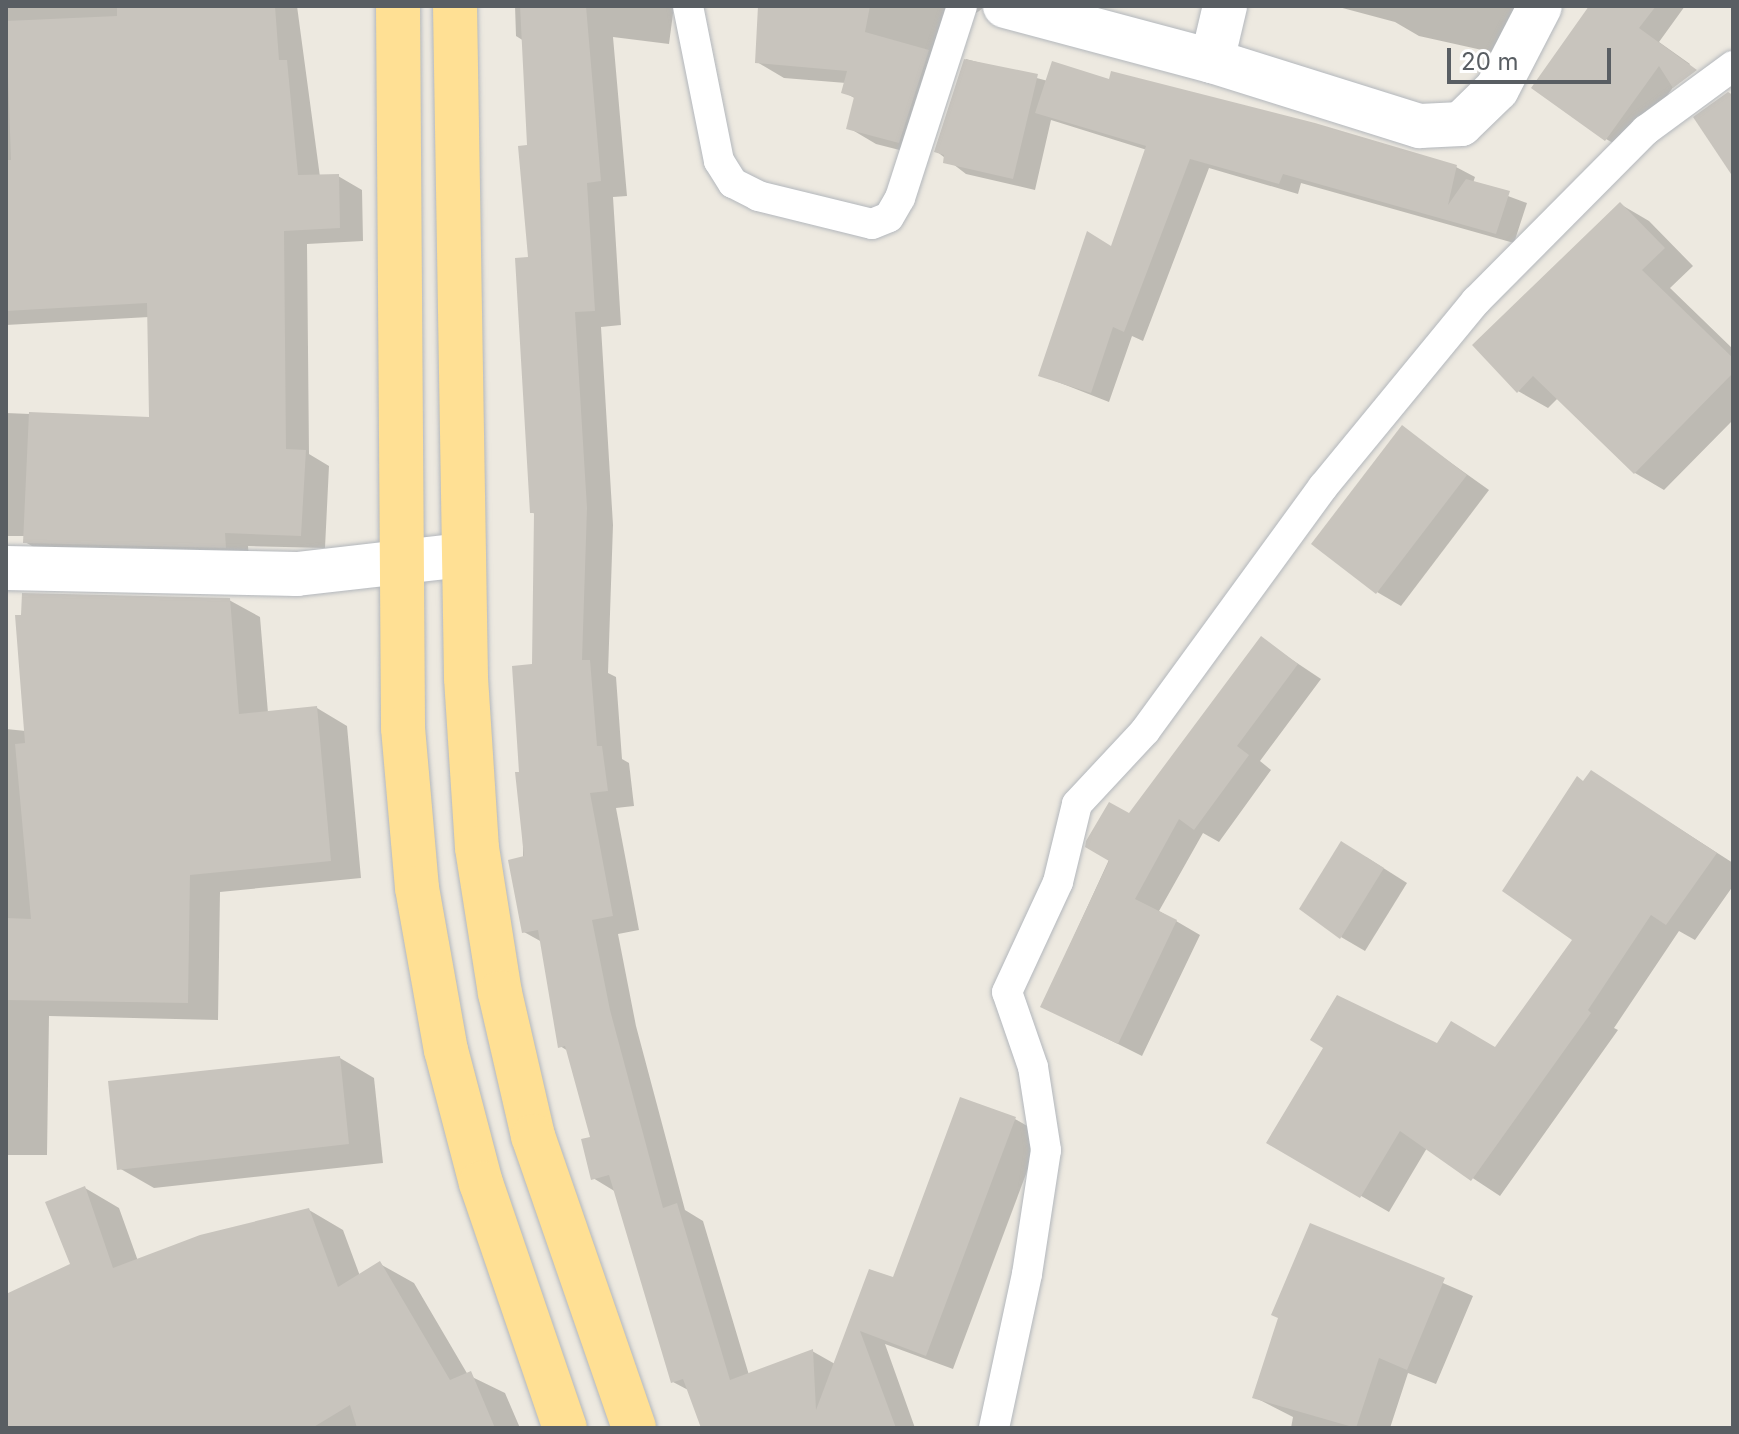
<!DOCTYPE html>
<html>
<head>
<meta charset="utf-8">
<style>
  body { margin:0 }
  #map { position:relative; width:1739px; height:1434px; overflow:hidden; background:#ede9e0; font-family:Inter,sans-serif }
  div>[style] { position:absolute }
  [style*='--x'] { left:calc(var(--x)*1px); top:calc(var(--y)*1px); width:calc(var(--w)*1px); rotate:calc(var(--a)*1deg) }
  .shadow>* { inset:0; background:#0003 }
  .building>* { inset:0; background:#c8c4bd }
  .roads { filter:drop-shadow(0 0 2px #b3b7bc) drop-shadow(0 0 2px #b3b7bc) }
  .service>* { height:30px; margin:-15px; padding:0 15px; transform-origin:15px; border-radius:15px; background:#fff }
  .minor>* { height:44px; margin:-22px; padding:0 22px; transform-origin:22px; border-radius:22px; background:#fff }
  .trunk>* { height:44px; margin:-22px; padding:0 22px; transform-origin:22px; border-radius:22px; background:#ffe094 }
  span { translate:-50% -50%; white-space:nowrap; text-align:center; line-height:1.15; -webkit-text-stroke:7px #fff; paint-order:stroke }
  .frame { position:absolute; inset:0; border:8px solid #595e63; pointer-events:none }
  .scale { position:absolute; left:1447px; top:48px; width:164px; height:36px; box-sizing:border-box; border:4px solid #595e63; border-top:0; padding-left:10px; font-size:24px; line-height:28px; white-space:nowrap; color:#595e63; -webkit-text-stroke:6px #fff; paint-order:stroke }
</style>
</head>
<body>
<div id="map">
  <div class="shadow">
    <i style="clip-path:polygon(6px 6px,297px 6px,320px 177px,338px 176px,362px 190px,363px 241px,307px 244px,309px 454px,329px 466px,325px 548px,248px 546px,249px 560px,49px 556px,25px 542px,26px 536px,6px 536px,6px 413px,151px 419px,149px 317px,6px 325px)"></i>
    <i style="clip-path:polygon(515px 6px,674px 6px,669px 44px,613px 37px,627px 196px,613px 197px,621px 325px,601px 327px,613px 525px,608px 673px,616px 677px,622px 759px,629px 763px,634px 806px,616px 808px,639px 930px,618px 934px,636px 1026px,685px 1210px,703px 1221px,749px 1375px,812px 1351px,835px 1364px,1015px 1119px,1041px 1134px,953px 1369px,885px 1344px,915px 1428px,703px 1428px,690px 1391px,673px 1382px,616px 1192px,593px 1178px,593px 1139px,568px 1051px,560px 1046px,542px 942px,524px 932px,522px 773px,534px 666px,536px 515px,532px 512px,530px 146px,524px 41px,516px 36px)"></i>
    <i style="clip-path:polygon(760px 6px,986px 6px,972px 16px,927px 157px,876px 144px,849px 128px,856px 99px,844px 92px,846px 83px,784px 78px,757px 62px)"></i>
    <i style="clip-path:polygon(1335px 6px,1531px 6px,1518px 58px,1419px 36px,1395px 22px)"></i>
    <i style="clip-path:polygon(1592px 6px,1685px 6px,1659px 42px,1690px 64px,1627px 151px,1606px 139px)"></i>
    <i style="clip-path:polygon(966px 59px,1048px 81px,1111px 81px,1456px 167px,1475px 177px,1473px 183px,1527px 203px,1514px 243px,1301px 183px,1298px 194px,1209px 168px,1143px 341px,1132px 336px,1109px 402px,1040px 375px,1113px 249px,1147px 150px,1051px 120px,1035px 190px,966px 174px,936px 151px)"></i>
    <i style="clip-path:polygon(1620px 204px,1649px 221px,1693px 266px,1670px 288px,1733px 349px,1733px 420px,1664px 490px,1635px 473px,1558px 398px,1548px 408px,1518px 391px)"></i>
    <i style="clip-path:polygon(1402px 428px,1489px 490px,1401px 606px,1377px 592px)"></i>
    <i style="clip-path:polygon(229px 600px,260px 617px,268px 713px,317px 708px,347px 726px,361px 878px,220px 892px,218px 1020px,49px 1016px,47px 1155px,6px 1155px,6px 729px,26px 731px)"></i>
    <i style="clip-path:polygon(1261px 639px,1321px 679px,1260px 761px,1271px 770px,1219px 842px,1203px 833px,1159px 911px,1200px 935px,1142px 1056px,1042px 1006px,1129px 816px)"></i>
    <i style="clip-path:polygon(1591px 772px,1733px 863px,1733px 886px,1695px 940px,1679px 931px,1614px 1028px,1618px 1030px,1500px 1196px,1427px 1148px,1389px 1212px,1269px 1143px,1438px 1046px,1496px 1050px,1575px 940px,1584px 783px)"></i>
    <i style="clip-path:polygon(1366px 857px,1407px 883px,1365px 951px,1341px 937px)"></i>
    <i style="clip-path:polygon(340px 1058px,374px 1078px,383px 1163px,154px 1188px,119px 1168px)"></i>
    <i style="clip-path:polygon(85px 1188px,119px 1208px,138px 1261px,309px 1210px,343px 1230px,360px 1276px,380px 1264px,414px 1283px,468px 1375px,505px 1393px,520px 1428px,6px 1428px,6px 1309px,72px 1265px)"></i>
    <i style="clip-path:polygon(1311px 1226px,1473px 1296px,1436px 1384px,1408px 1373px,1390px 1428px,1291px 1428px,1293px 1417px,1254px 1397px)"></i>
  </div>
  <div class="building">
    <i style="clip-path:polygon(117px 6px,275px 6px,279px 60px,287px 60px,298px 175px,339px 174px,340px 228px,284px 231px,286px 449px,306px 450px,301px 536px,225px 533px,226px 548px,23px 543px,29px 412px,149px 417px,147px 303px,6px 311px,6px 160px,11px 160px,6px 21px,117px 16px)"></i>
    <i style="clip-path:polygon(520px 6px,586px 6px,601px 181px,587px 183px,595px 311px,575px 312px,587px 508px,582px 660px,590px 660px,597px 746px,602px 746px,608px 791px,590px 793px,613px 916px,592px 920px,610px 1010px,663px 1208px,677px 1203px,730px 1380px,813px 1349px,816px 1410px,869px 1269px,893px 1277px,960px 1097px,1016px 1117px,926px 1356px,860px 1331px,896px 1428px,701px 1428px,683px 1379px,671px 1383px,609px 1175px,591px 1180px,581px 1139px,590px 1137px,565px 1046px,558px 1048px,538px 930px,522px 933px,508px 860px,524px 856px,515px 772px,519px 772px,512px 666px,532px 664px,534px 513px,530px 513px,515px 258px,528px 257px,518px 146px,527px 145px)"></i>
    <i style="clip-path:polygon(758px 6px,870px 6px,865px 32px,929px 50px,899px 143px,846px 129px,854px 97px,841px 93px,847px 71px,755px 63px)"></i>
    <i style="clip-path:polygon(1589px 6px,1656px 6px,1639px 28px,1697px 70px,1673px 88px,1659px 66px,1605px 141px,1531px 88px)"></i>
    <i style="clip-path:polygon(964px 59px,1038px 74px,1013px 179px,943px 163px,944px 155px,934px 152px)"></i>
    <i style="clip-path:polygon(1052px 61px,1109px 79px,1111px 71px,1315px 123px,1457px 165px,1448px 205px,1466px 179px,1510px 191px,1496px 234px,1283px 174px,1279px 184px,1190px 159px,1124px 332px,1113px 327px,1091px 393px,1038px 376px,1087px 231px,1111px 246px,1146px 146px,1035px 113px)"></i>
    <i style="clip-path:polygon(1728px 92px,1733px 95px,1733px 177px,1693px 117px)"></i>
    <i style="clip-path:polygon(1620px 202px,1665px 248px,1642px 270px,1733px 358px,1733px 373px,1634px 474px,1533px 376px,1517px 393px,1472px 345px)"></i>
    <i style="clip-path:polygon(1402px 425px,1467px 475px,1376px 594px,1311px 544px)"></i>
    <i style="clip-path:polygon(22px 593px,230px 598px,239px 714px,317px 706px,331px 861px,190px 875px,188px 1003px,6px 1000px,6px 918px,31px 919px,15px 744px,25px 743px,15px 615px,21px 615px)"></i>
    <i style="clip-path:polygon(1261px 636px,1298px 664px,1237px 746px,1249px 755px,1194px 830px,1179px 819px,1135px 899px,1177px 920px,1118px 1044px,1040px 1007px,1109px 861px,1085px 847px,1086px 841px,1109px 802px,1129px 813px)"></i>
    <i style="clip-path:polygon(1591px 770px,1717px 853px,1666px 925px,1651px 915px,1588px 1010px,1591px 1013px,1471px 1181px,1400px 1131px,1360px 1198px,1266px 1143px,1323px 1048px,1310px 1040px,1337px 995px,1437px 1043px,1451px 1021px,1495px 1047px,1572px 940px,1502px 891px,1577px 776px,1583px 781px)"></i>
    <i style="clip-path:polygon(1341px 841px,1384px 868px,1340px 939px,1299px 909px)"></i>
    <i style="clip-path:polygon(340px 1056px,349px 1144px,117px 1170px,108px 1081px)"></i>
    <i style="clip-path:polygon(85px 1186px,113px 1268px,200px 1235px,309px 1208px,338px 1287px,380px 1261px,450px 1380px,471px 1371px,495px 1428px,357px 1428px,350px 1405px,312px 1428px,6px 1428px,6px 1294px,70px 1264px,45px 1202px)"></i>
    <i style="clip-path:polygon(1310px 1223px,1445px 1278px,1407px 1370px,1379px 1358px,1356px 1428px,1252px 1398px,1278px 1318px,1271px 1315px)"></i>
  </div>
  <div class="roads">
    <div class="service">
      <i style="--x:688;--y:6;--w:158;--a:78.7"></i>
      <i style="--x:719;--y:161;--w:26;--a:58"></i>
      <i style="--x:733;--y:183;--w:28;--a:27"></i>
      <i style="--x:758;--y:196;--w:117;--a:13.8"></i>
      <i style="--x:872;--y:224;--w:18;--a:-22"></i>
      <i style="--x:889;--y:217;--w:22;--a:-60"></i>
      <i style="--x:900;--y:198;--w:202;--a:-72.1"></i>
      <i style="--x:994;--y:1428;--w:157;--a:-77.9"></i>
      <i style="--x:1027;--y:1274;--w:125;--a:-81.3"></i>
      <i style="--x:1046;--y:1150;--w:84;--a:-98.9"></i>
      <i style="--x:1033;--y:1067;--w:79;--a:-109.1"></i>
      <i style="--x:1007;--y:992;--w:121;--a:-65.1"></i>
      <i style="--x:1058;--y:882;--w:80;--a:-76.3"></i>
      <i style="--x:1077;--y:804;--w:100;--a:-47"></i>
      <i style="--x:1145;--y:731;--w:302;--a:-53.9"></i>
      <i style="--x:1323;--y:487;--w:241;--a:-50.6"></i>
      <i style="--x:1476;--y:301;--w:241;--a:-45.2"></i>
      <i style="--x:1646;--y:130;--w:108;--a:-36.3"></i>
    </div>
    <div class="minor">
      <i style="--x:1005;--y:6;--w:214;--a:14.9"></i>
      <i style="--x:1212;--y:61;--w:218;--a:17.4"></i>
      <i style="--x:1420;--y:126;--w:41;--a:-2.8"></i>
      <i style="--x:1461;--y:124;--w:50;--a:-44.2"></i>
      <i style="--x:1497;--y:89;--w:93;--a:-62.6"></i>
      <i style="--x:1212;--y:61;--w:57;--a:-76.7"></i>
      <i style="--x:6;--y:568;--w:291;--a:1.2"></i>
      <i style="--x:297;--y:574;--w:168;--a:-6.5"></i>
    </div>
    <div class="trunk">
      <i style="--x:398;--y:6;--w:722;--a:89.6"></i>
      <i style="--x:403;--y:728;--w:161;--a:85"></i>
      <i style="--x:417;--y:888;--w:165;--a:79.9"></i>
      <i style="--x:446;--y:1050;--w:138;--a:75.3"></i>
      <i style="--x:481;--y:1183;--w:259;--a:71.1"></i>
      <i style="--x:455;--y:6;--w:672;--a:89.06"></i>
      <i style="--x:466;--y:678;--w:170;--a:86.3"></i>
      <i style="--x:477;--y:848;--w:147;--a:81"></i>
      <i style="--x:500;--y:993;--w:147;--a:77"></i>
      <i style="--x:533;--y:1136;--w:309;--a:70.9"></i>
    </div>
  </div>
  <div class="frame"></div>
  <div class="scale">20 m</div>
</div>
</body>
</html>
